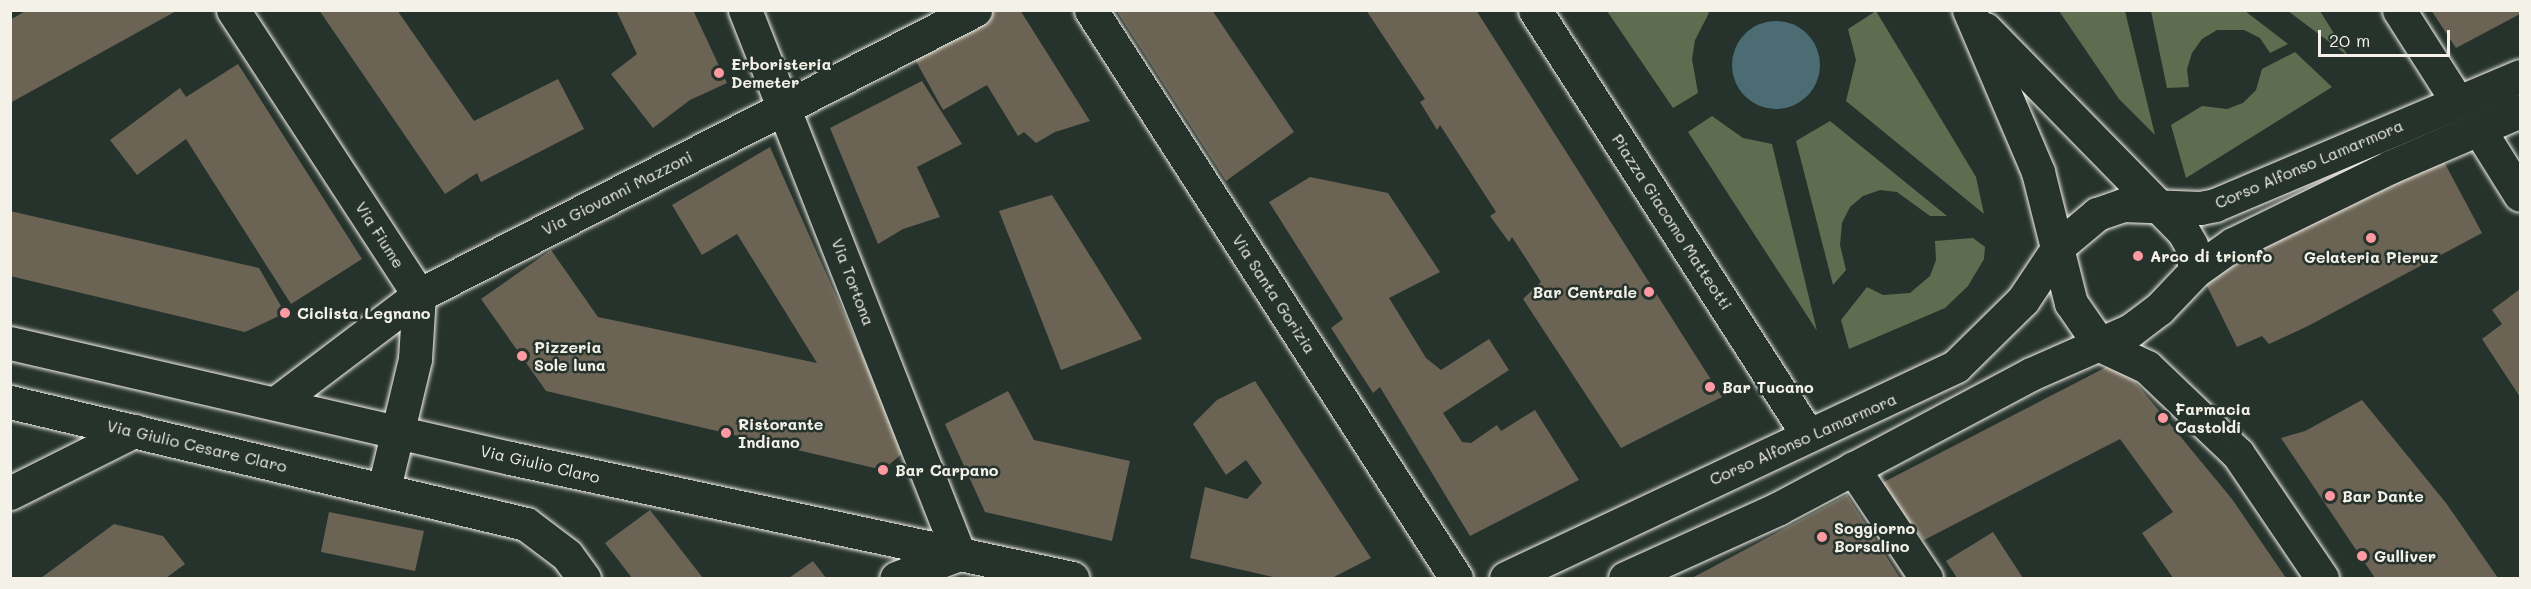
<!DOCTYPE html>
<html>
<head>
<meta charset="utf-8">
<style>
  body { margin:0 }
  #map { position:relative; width:2531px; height:589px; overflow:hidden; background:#26332d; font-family:Mali,sans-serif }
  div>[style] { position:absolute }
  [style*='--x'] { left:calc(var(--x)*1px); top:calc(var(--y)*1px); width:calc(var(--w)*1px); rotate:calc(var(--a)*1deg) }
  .green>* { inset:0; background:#5e6d4f }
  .water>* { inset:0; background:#4b6c72 }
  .round { border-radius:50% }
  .building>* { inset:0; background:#6b6454 }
  .roads { filter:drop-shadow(0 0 2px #f4f1e8) drop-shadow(0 0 2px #f4f1e8) }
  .street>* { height:33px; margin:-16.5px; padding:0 16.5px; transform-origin:16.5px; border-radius:16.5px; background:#26332d }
  .secondary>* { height:33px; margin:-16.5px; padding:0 16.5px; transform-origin:16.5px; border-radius:16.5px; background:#26332d }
  .dots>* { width:16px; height:16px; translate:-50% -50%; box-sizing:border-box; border:3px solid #26332d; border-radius:50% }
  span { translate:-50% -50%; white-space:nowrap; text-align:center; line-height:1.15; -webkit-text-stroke:5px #26332d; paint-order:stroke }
  .poi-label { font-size:16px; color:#f4f1e8; font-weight:700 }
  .left { translate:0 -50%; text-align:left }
  .right { translate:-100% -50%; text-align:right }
  .street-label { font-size:16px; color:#f4f1e8 }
  .frame { position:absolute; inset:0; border:12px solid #f4f1e8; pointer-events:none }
  .scale { position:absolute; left:2318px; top:30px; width:132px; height:27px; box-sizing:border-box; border:3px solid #f4f1e8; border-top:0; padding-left:8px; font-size:18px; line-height:21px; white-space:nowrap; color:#f4f1e8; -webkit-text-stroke:4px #26332d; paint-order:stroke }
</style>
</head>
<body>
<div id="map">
  <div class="green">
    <i style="clip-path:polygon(1705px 10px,1709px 13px,1695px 40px,1692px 59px,1698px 93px,1673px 108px,1607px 11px)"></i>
    <i style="clip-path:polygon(1876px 11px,1976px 177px,1984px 214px,1846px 101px,1856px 60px,1848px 29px)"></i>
    <i style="clip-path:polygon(2059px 11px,2125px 11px,2155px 135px,2119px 99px)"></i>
    <i style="clip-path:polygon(2151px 11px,2245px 11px,2288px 44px,2270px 53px,2260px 38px,2244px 30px,2217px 30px,2202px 39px,2192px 53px,2187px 69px,2189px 87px,2167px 88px)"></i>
    <i style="clip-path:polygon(2288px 11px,2320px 11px,2348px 56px)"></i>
    <i style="clip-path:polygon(2295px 52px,2332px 87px,2186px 178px,2171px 125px,2202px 106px,2227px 109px,2243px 103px,2256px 90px,2262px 69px)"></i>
    <i style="clip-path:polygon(1712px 116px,1743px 138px,1772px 144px,1817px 331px,1688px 132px)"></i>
    <i style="clip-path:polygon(1830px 121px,1947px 216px,1930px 216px,1897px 192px,1880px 190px,1863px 196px,1850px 207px,1842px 223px,1840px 245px,1846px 270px,1833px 285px,1796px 141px)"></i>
    <i style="clip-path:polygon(1973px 238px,1985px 247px,1984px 259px,1968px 286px,1945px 308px,1849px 349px,1841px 320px,1867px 287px,1883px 295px,1910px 293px,1930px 276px,1936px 260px,1935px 241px)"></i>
  </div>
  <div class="water">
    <i class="round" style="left:1732px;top:21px;width:88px;height:88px"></i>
  </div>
  <div class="building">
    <i style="clip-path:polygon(27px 10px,178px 10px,10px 103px,10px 20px)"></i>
    <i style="clip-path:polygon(319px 10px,397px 10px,474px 121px,558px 79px,584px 129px,481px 182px,477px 173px,445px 194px)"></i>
    <i style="clip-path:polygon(616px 10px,693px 10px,727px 83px,690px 100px,653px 128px,611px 74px,637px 54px)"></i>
    <i style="clip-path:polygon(997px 10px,1020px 10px,1090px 121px,1055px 132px,1036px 143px,1024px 132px,1018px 136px,987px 85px,943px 110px,912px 54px)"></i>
    <i style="clip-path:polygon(1116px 10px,1212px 10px,1294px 132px,1226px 181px)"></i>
    <i style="clip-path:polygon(1366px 10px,1476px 10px,1722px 397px,1621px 448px,1523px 299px,1541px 282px,1512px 237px,1509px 242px,1490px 216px,1496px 212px,1440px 125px,1437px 130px,1420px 102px,1425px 99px)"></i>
    <i style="clip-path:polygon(2431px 10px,2520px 10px,2520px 14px,2456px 48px)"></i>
    <i style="clip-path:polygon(238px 64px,362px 259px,291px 304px,186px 139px,137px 175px,110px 140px,180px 88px,186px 97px)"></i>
    <i style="clip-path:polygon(922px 81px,962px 144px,917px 167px,940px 217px,903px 229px,878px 244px,830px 128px)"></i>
    <i style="clip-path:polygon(770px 147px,905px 451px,883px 470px,546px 391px,481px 299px,551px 250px,598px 317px,817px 363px,737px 234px,702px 255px,672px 205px)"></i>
    <i style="clip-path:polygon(2443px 160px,2482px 233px,2308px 326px,2269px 344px,2262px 336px,2237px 347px,2202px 276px,2224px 252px)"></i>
    <i style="clip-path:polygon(1310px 177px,1388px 193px,1440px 272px,1389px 298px,1426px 358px,1441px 370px,1489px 339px,1509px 370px,1443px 413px,1462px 442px,1471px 443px,1497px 425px,1501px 431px,1535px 410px,1579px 480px,1470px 536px,1380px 387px,1373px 393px,1331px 328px,1343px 319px,1269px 202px)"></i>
    <i style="clip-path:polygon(1052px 195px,1142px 339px,1061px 370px,999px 211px)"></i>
    <i style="clip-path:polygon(10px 211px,259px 268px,285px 313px,245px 332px,10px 276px)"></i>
    <i style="clip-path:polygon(2520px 289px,2520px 397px,2482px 339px,2502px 324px,2492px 310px)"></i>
    <i style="clip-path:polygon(2118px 361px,2232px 499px,2286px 578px,2173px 578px,2142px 533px,2173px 512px,2120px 439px,1924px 540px,1878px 485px)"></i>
    <i style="clip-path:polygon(1255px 381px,1371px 558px,1332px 578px,1278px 578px,1190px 558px,1205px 487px,1247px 499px,1262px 483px,1246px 460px,1226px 475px,1193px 424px,1217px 400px)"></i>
    <i style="clip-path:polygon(1008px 391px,1034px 440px,1130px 461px,1112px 541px,985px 512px,945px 424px)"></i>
    <i style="clip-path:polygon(2362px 400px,2446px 503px,2498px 578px,2375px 578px,2281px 438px,2305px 431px)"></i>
    <i style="clip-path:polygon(1847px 495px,1900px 578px,1692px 578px)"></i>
    <i style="clip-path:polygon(650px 510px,703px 578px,632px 578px,605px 543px)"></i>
    <i style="clip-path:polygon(329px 512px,424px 531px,415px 571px,321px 552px)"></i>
    <i style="clip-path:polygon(114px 524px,163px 536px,185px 564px,166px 578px,41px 578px)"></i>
    <i style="clip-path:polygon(1993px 532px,2023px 578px,1957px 578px,1946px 561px)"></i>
    <i style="clip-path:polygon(813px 561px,826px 578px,789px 578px)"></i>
  </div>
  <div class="roads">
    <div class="street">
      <i style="--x:233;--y:10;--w:340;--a:56.9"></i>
      <i style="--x:419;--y:295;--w:64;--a:93.6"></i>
      <i style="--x:415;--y:359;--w:133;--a:103.5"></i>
      <i style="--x:745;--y:10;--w:585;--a:68.53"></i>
      <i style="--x:959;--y:554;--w:67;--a:159.1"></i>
      <i style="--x:1091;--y:10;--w:675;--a:57.27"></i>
      <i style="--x:1535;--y:10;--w:505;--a:57.29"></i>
      <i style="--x:2399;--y:10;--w:108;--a:57.5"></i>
      <i style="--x:2480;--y:131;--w:75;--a:58"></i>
      <i style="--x:2100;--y:345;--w:52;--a:25.1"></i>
      <i style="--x:2147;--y:367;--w:126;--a:43.7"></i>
      <i style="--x:2238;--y:454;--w:150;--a:55.9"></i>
      <i style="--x:276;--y:403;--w:179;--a:-37.1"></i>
      <i style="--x:419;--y:295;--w:625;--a:-27.14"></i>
      <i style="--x:1853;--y:468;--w:132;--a:56.4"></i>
      <i style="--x:10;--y:493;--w:139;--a:-26.6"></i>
    </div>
    <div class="secondary">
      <i style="--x:1969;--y:10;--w:176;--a:66.9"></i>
      <i style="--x:2038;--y:172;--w:135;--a:75.9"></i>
      <i style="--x:2071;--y:303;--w:51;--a:55.4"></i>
      <i style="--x:1985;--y:29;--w:283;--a:45.6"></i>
      <i style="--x:2183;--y:231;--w:16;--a:60"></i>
      <i style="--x:2191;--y:245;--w:26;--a:81"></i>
      <i style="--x:10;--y:343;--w:513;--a:12.95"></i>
      <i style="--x:510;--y:458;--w:575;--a:12.05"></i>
      <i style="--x:10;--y:402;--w:530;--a:13.3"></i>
      <i style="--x:526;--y:524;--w:51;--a:37.1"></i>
      <i style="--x:567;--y:555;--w:29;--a:54"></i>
      <i style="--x:1506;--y:578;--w:497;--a:-25.2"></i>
      <i style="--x:1956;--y:366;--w:94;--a:-44.6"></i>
      <i style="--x:2023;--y:300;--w:65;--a:-56.3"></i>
      <i style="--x:2059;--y:246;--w:50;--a:-40.1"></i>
      <i style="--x:2097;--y:214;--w:28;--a:-19"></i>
      <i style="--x:2123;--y:205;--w:77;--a:2.2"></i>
      <i style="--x:2200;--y:208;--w:15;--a:-11"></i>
      <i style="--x:2215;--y:205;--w:331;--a:-22.9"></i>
      <i style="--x:1625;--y:578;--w:169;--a:-24.4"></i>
      <i style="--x:1779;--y:508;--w:285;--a:-28"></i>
      <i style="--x:2031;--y:374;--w:109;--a:-23.7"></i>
      <i style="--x:2131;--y:330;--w:35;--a:-37"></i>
      <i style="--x:2159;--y:309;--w:52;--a:-46.5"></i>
      <i style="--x:2195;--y:271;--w:47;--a:-35.4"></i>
      <i style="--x:2233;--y:244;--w:175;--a:-26.1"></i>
      <i style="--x:2390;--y:167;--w:142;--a:-23.3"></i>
    </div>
  </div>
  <div class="dots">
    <i style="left:719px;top:73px;background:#ff9aa2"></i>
    <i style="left:2371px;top:238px;background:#ff9aa2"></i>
    <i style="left:2138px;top:256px;background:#ff9aa2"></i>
    <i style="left:1649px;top:292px;background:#ff9aa2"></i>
    <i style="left:285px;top:313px;background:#ff9aa2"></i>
    <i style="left:522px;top:356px;background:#ff9aa2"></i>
    <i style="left:1710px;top:387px;background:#ff9aa2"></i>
    <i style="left:2163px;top:418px;background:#ff9aa2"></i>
    <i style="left:726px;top:433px;background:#ff9aa2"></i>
    <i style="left:883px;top:470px;background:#ff9aa2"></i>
    <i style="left:2330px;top:496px;background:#ff9aa2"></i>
    <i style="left:1822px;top:537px;background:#ff9aa2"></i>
    <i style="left:2362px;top:556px;background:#ff9aa2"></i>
  </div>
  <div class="poi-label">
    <span class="left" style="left:731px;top:73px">Erboristeria<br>Demeter</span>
    <span class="left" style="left:2150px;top:256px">Arco di trionfo</span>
    <span style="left:2371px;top:257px">Gelateria Pieruz</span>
    <span class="right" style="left:1637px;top:292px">Bar Centrale</span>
    <span class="left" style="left:297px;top:313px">Ciclista Legnano</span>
    <span class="left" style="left:534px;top:356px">Pizzeria<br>Sole luna</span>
    <span class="left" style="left:1722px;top:387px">Bar Tucano</span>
    <span class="left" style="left:2175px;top:418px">Farmacia<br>Castoldi</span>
    <span class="left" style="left:738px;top:433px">Ristorante<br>Indiano</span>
    <span class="left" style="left:895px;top:470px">Bar Carpano</span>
    <span class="left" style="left:2342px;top:496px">Bar Dante</span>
    <span class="left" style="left:1834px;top:537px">Soggiorno<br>Borsalino</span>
    <span class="left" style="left:2374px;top:556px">Gulliver</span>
  </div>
  <div class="street-label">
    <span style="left:2309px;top:164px;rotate:-23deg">Corso Alfonso Lamarmora</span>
    <span style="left:617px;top:193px;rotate:-27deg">Via Giovanni Mazzoni</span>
    <span style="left:1672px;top:222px;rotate:57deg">Piazza Giacomo Matteotti</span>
    <span style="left:380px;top:235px;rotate:57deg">Via Fiume</span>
    <span style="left:853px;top:282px;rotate:69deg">Via Tortona</span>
    <span style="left:1274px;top:294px;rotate:57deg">Via Santa Gorizia</span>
    <span style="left:1803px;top:439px;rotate:-24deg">Corso Alfonso Lamarmora</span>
    <span style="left:197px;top:446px;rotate:13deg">Via Giulio Cesare Claro</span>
    <span style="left:540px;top:464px;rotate:13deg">Via Giulio Claro</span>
  </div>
  <div class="frame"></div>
  <div class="scale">20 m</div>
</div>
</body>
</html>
